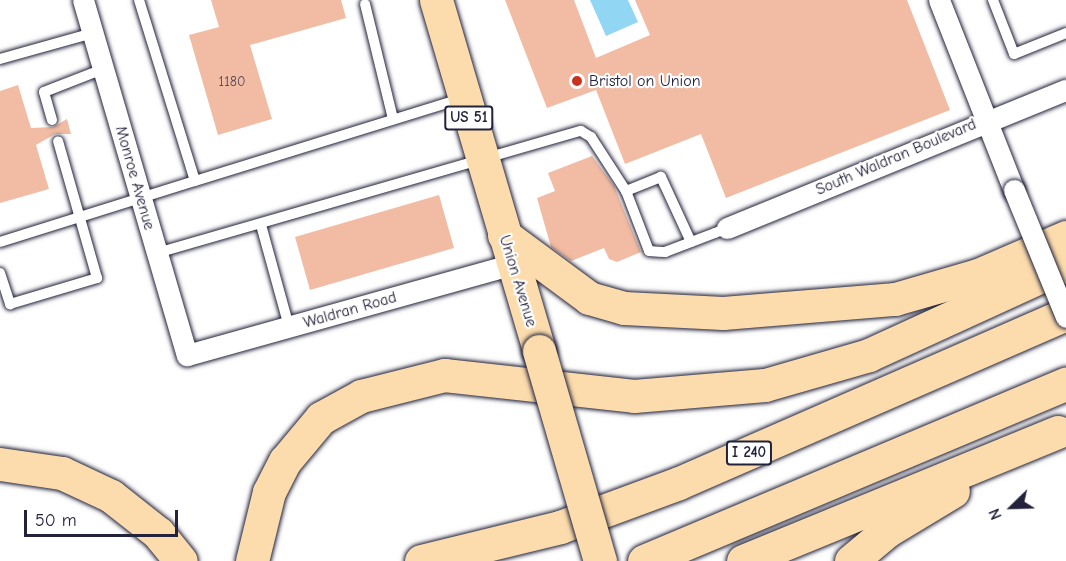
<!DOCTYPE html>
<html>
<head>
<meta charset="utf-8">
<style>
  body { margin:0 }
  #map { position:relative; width:1066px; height:561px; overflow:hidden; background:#fff; font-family:"Comic Neue",sans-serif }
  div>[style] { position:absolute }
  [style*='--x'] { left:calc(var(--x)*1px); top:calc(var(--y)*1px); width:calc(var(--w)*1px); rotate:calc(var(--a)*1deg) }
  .water>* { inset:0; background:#91d6f3 }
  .building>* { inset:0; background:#f1bca3 }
  .roads { filter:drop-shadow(0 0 2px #22223b) drop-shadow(0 0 2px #22223b) }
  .service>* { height:10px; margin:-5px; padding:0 5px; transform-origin:5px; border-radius:5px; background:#fff }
  .minor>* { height:21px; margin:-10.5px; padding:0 10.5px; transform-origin:10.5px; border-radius:10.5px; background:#fff }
  .primary>* { height:33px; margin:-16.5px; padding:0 16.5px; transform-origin:16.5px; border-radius:16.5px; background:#fcdcac }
  .motorway>* { height:33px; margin:-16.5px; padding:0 16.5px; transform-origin:16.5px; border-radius:16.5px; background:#fcdcac }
  .bridges { filter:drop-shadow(0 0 2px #22223b) drop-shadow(0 0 2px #22223b) }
  .minor-bridge>* { height:21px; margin:-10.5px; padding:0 10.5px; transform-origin:10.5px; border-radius:10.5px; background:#fff }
  .primary-bridge>* { height:33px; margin:-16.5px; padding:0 16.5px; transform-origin:16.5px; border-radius:16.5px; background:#fcdcac }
  .dots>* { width:16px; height:16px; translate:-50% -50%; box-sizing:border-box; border:3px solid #fff; border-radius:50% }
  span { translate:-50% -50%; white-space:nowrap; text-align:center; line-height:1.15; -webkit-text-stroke:4.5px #fff; paint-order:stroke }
  .number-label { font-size:14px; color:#564855 }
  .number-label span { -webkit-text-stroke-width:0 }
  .shield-label span { padding:2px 4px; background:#fff; border:2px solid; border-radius:4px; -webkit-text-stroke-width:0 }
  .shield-label { font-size:15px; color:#22223b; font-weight:700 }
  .poi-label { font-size:16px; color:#22223b }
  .left { translate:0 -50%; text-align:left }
  .street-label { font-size:16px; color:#22223b }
  .north { position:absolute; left:982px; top:477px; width:60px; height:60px; -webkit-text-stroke:4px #fff; paint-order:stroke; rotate:247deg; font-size:16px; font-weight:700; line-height:24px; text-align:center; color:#22223b }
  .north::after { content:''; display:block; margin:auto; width:21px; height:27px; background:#22223b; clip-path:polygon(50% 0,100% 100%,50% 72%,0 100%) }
  .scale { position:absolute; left:24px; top:510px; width:154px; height:27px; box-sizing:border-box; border:3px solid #22223b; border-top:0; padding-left:8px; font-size:18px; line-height:21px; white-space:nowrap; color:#22223b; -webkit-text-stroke:4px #fff; paint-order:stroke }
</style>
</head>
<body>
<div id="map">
  <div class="water">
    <i style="clip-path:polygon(590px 0,628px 0,638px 22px,606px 36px)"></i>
  </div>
  <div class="building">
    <i style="clip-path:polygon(211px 0,341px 0,346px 18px,250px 45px,272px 119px,218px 135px,189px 35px,219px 27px)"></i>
    <i style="clip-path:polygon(505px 0,574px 0,596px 58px,650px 35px,635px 0,907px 0,950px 110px,726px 198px,701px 134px,625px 164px,596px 90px,547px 108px)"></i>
    <i style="clip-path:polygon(18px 85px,31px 128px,53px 127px,67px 119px,71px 134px,55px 134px,36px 145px,49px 189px,0 203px,0 91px)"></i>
    <i style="clip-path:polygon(592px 156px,614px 186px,641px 252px,617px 262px,609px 259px,604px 248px,571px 261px,551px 247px,537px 198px,555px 191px,548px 173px)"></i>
    <i style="clip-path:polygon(439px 195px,454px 248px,310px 290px,295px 237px)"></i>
  </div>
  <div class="roads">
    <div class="service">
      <i style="--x:139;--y:0;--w:189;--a:72.8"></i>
      <i style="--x:195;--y:181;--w:281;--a:-17.2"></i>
      <i style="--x:993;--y:0;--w:58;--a:68.7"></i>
      <i style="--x:1014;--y:54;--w:56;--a:-22"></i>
      <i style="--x:365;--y:4;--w:118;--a:76.3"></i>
      <i style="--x:0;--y:59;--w:97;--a:-15.6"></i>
      <i style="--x:52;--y:120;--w:29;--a:-106"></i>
      <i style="--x:44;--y:92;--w:63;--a:-21.3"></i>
      <i style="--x:261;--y:225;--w:106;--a:74.6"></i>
      <i style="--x:0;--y:242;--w:204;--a:-17.4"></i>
      <i style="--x:691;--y:242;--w:72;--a:-114.8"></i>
      <i style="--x:661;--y:177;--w:38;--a:158"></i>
      <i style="--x:626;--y:191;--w:64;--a:69"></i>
      <i style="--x:649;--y:251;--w:16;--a:4"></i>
      <i style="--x:665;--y:252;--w:53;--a:-20.8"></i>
      <i style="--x:715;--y:233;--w:13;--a:-23"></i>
      <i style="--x:157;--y:253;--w:441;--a:-16.1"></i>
      <i style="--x:581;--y:131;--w:12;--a:31"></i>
      <i style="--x:591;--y:137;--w:64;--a:57.1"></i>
      <i style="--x:0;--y:273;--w:33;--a:72"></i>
      <i style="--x:10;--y:304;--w:91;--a:-16.6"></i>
      <i style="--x:97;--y:278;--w:142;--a:-105.9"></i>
    </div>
    <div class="minor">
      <i style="--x:83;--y:0;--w:370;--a:73.7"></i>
      <i style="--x:187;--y:355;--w:338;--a:-15.6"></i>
      <i style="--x:939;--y:0;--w:204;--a:68.5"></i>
      <i style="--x:727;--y:228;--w:366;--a:-22.2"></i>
    </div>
    <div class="primary">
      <i style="--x:436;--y:0;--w:366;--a:73.6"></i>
    </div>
    <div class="motorway">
      <i style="--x:504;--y:235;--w:106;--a:36.5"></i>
      <i style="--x:589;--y:298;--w:36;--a:16"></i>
      <i style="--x:624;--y:308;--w:99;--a:2.9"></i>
      <i style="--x:723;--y:313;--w:173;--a:-4.7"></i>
      <i style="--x:895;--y:299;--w:86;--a:-16.1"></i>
      <i style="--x:978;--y:275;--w:96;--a:-23.4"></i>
      <i style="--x:0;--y:464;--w:63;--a:8.3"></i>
      <i style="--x:62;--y:473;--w:54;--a:25.1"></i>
      <i style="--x:111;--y:496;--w:60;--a:38.2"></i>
      <i style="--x:158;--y:533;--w:36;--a:51"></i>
      <i style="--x:252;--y:561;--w:71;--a:-76.2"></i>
      <i style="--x:269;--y:492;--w:35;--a:-63"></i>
      <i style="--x:285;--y:461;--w:56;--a:-50.1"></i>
      <i style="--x:321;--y:418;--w:46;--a:-28.8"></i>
      <i style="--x:361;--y:396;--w:86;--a:-14.2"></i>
      <i style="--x:444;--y:375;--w:191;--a:6.3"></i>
      <i style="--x:634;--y:396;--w:131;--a:-4.8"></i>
      <i style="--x:765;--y:385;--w:108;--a:-16.1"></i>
      <i style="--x:869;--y:355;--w:217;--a:-24.6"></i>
      <i style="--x:421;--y:561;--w:143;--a:-13.7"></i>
      <i style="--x:560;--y:527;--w:127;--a:-20.3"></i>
      <i style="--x:679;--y:483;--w:422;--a:-23.6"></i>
      <i style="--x:644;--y:561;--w:458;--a:-22.8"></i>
      <i style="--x:743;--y:561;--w:340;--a:-22.3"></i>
      <i style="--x:851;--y:561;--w:47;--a:-39.8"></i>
      <i style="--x:887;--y:531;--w:77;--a:-31.2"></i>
    </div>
  </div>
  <div class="bridges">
    <div class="minor-bridge">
      <i style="--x:1014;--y:190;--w:137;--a:67.7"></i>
    </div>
    <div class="primary-bridge">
      <i style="--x:539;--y:351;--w:219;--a:73.8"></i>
    </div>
  </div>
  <div class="dots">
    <i style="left:577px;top:81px;background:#c8321e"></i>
  </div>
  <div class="number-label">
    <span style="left:232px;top:82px">1180</span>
  </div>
  <div class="shield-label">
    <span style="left:469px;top:118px">US 51</span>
    <span style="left:749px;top:453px">I 240</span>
  </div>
  <div class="poi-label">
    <span class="left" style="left:589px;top:81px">Bristol on Union</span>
  </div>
  <div class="street-label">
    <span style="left:896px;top:157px;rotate:-23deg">South Waldran Boulevard</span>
    <span style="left:135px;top:178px;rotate:74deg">Monroe Avenue</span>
    <span style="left:518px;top:281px;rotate:73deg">Union Avenue</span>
    <span style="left:350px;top:310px;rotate:-16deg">Waldran Road</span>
  </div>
  <div class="north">N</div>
  <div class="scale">50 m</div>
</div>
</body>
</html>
